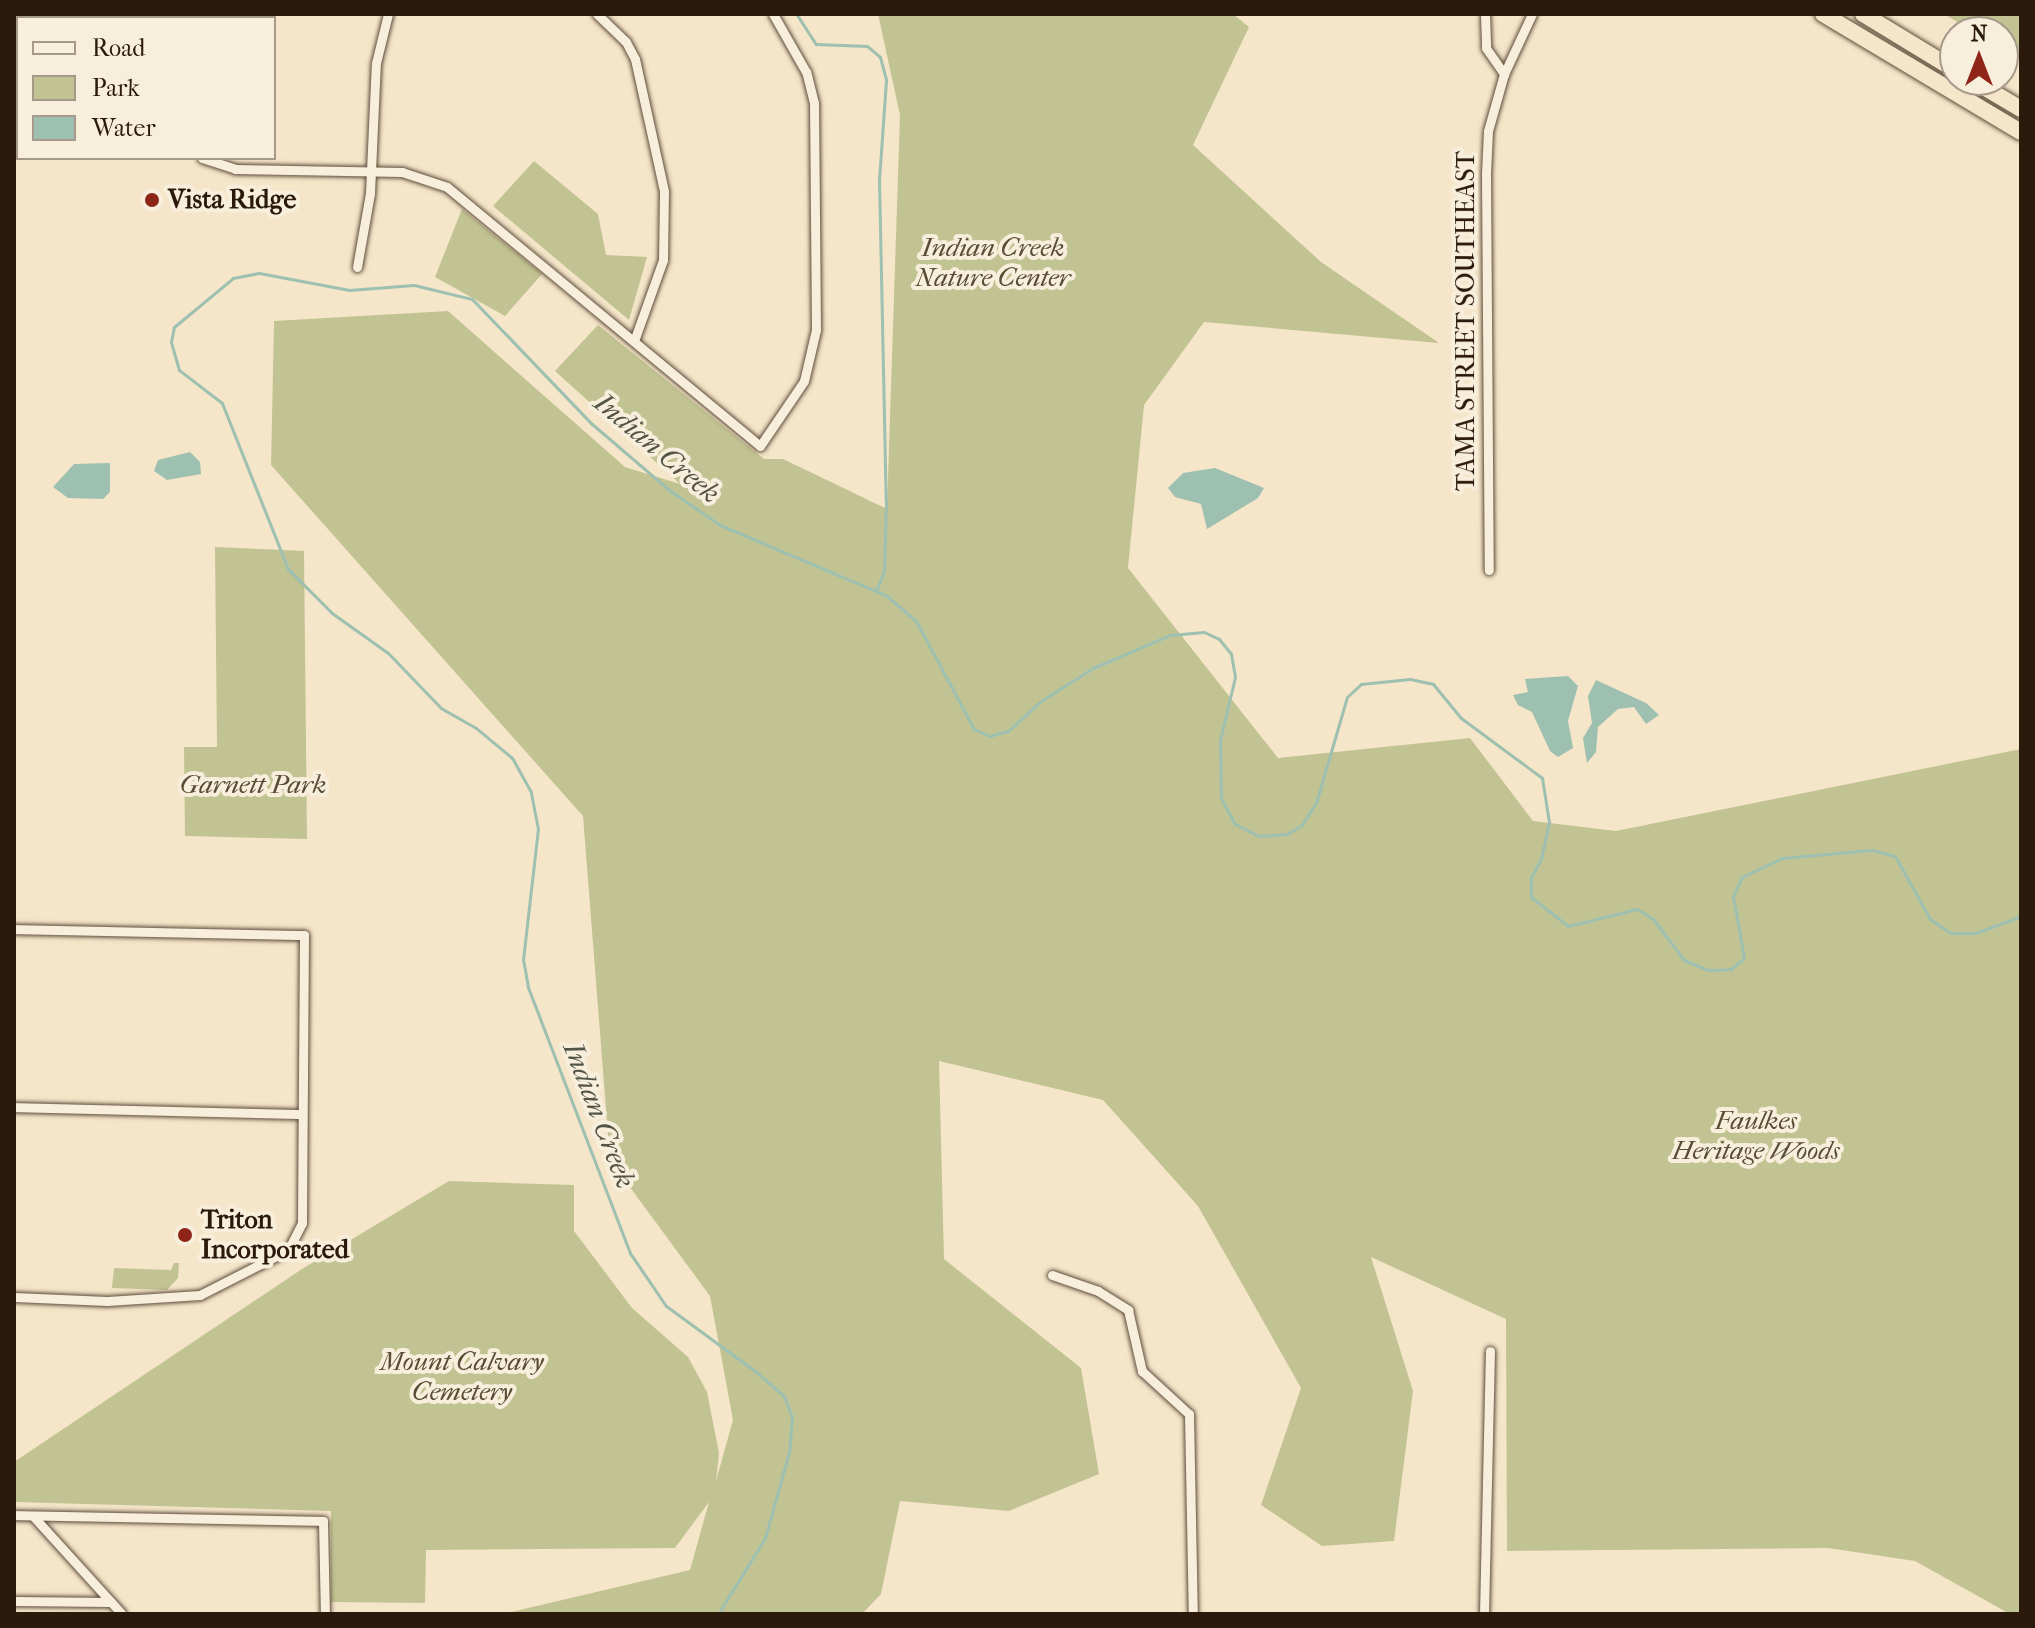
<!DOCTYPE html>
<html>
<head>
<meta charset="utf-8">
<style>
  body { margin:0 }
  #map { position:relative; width:2035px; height:1628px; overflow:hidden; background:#f5e5c9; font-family:"IM FELL French Canon",serif }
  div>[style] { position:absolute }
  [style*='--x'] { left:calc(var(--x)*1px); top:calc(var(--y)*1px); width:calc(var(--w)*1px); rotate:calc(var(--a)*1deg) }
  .green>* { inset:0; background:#c2c392 }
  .water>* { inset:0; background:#9dc0b0 }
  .stream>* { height:3px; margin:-1.5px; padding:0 1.5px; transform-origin:1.5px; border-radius:1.5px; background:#9dc0b0 }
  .roads { filter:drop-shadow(0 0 2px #5e4d3b) drop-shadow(0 0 2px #5e4d3b) }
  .street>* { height:9px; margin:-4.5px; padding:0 4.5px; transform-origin:4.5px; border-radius:4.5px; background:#f8eedc }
  .highway>* { height:16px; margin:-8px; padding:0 8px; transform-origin:8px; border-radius:8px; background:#f5e5c9 }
  .dots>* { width:22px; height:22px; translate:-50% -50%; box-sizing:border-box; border:4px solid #f8eedc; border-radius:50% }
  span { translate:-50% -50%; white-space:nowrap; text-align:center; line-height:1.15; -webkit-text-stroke:8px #f8eedc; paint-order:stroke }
  .poi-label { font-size:26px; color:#2b1a0c; font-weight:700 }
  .left { translate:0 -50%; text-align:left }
  .park-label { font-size:26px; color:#584d34; font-style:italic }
  .street-label { font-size:26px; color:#2b1a0c }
  .water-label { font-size:28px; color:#535445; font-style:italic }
  .frame { position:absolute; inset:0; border:16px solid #2b1a0c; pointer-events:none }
  .legend { position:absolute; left:16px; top:16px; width:260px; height:144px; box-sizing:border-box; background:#f8eedc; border:2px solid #a69989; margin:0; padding:10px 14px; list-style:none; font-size:24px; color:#2b1a0c }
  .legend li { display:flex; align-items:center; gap:16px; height:40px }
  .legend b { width:40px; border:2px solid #a69989 }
  .north { position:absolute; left:1939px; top:16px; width:80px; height:80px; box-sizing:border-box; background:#f8eedc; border:2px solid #a69989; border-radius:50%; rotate:0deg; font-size:22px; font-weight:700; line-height:32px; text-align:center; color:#2b1a0c }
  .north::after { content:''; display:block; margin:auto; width:28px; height:36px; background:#8f2418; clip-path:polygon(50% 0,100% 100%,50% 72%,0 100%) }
</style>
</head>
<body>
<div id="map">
  <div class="green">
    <i style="clip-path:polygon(878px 14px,1233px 14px,1249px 27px,1193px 145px,1321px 262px,1439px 343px,1204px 322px,1144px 405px,1128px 568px,1278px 758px,1470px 738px,1533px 821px,1616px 831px,2021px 749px,2021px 1614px,2010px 1614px,1915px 1561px,1828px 1548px,1507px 1551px,1506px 1319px,1371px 1257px,1413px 1391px,1394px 1541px,1322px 1546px,1261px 1505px,1301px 1388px,1198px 1206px,1103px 1100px,939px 1061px,944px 1259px,1081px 1368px,1099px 1474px,1009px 1511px,900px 1501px,881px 1594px,862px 1614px,503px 1614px,690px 1570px,709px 1502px,675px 1548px,426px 1550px,425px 1603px,331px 1602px,331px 1511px,14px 1502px,14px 1462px,302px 1269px,449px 1181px,574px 1185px,574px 1231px,632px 1308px,688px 1357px,707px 1392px,719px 1453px,716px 1481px,733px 1420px,710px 1296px,610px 1160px,583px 816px,271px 465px,274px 321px,448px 311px,625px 467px,680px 484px,555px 371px,598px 325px,764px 459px,783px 459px,887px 509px,900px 115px)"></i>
    <i style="clip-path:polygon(1944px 14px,2021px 14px,2021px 59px,2003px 49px,2003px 32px,1974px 32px)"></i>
    <i style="clip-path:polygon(534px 161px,598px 214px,606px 255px,647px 257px,629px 320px,493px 206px)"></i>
    <i style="clip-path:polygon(462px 209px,542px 274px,505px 316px,435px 277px)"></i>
    <i style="clip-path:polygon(215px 547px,304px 551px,307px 839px,185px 836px,184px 747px,217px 747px)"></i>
    <i style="clip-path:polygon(174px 1263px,179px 1263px,178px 1278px,167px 1290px,112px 1288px,114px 1268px,171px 1270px)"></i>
  </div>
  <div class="water">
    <i style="clip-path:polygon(190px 452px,200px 462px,201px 474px,167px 480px,154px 471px,158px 460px)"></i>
    <i style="clip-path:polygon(110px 463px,110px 492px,103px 499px,68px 498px,53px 487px,74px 464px)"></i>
    <i style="clip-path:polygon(1215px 468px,1264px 488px,1258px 498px,1207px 529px,1201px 504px,1175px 497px,1168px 488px,1183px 473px)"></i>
    <i style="clip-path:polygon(1568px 676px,1578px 686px,1568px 721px,1573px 748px,1558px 757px,1550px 751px,1532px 712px,1518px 705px,1513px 695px,1528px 692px,1525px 679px)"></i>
    <i style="clip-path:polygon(1596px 680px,1646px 703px,1659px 715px,1646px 724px,1634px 707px,1618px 709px,1598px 727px,1596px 752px,1587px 763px,1583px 738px,1592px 723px,1588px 696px)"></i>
  </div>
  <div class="stream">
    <i style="--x:797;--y:15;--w:35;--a:57"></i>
    <i style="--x:816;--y:44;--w:51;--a:2.2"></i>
    <i style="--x:867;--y:46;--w:17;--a:40"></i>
    <i style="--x:880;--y:57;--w:24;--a:75"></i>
    <i style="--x:886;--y:80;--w:99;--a:94"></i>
    <i style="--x:879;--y:179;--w:322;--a:88.8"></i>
    <i style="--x:886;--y:501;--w:71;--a:91.6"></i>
    <i style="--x:884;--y:572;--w:21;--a:113"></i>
    <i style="--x:718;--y:1614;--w:89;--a:-58.3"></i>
    <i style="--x:765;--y:1538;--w:89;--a:-74.4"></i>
    <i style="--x:789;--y:1452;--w:35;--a:-85"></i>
    <i style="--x:792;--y:1417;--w:22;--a:-111"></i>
    <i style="--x:784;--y:1396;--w:33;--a:-139"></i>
    <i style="--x:759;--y:1374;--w:115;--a:-143.8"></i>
    <i style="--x:666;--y:1306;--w:64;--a:-124.2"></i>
    <i style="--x:630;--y:1253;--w:285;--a:-111"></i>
    <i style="--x:528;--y:987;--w:27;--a:-100"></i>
    <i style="--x:523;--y:960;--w:132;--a:-83.5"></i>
    <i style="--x:538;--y:829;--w:38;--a:-101"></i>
    <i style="--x:531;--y:792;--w:39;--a:-119"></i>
    <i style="--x:512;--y:758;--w:47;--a:-140.2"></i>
    <i style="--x:476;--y:728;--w:40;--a:-150.3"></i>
    <i style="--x:441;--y:708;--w:76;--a:-133.9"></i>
    <i style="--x:388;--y:653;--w:69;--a:-144.5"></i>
    <i style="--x:332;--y:613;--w:62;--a:-135"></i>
    <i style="--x:288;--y:569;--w:179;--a:-111.7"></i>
    <i style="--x:222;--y:403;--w:54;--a:-142.5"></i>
    <i style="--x:179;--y:370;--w:29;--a:-106"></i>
    <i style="--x:171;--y:342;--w:15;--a:-79"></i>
    <i style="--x:174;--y:327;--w:77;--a:-39.7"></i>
    <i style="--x:233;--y:278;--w:26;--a:-11"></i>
    <i style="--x:259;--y:273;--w:92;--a:10.7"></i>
    <i style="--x:349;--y:290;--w:65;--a:-4.4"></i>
    <i style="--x:414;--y:285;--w:60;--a:13.6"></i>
    <i style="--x:472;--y:299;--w:173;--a:46.2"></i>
    <i style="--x:592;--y:424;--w:101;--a:40.6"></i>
    <i style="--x:669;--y:490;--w:62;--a:34.5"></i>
    <i style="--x:720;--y:525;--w:181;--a:23"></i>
    <i style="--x:887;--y:596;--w:38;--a:41"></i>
    <i style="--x:916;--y:621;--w:123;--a:61.8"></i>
    <i style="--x:974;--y:729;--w:17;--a:25"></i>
    <i style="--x:989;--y:736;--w:20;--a:-15"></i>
    <i style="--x:1008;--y:731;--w:45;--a:-42.3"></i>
    <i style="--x:1041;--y:701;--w:62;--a:-32.4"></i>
    <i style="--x:1093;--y:668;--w:84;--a:-23.2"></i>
    <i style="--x:1170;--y:635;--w:34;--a:-5"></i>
    <i style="--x:1204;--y:632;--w:17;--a:25"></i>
    <i style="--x:1219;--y:639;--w:19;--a:51"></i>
    <i style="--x:1231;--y:654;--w:23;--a:80"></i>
    <i style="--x:1235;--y:677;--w:65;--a:103.4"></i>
    <i style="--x:1220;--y:740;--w:58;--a:89"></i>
    <i style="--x:1221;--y:798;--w:30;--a:62"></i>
    <i style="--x:1235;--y:824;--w:27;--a:27"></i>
    <i style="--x:1259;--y:836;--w:28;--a:-4"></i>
    <i style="--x:1287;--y:834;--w:17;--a:-31"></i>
    <i style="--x:1302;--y:825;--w:26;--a:-58"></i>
    <i style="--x:1316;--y:803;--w:110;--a:-73.7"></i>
    <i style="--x:1347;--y:697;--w:19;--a:-43"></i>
    <i style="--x:1361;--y:684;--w:49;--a:-5.8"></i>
    <i style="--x:1410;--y:679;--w:24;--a:12"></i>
    <i style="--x:1433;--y:684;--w:44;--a:50.5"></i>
    <i style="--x:1461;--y:718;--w:101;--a:36.5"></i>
    <i style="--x:1542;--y:778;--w:45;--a:81"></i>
    <i style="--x:1549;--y:822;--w:38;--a:102"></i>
    <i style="--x:1541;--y:859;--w:21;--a:119"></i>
    <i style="--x:1531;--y:877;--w:20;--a:90"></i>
    <i style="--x:1531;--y:897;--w:47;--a:38.1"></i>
    <i style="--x:1568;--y:926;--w:71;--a:-13.8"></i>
    <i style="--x:1637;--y:909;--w:19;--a:32"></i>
    <i style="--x:1653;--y:919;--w:51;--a:52.9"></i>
    <i style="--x:1684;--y:960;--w:26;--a:23"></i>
    <i style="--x:1708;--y:970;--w:23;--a:-2"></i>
    <i style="--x:1731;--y:969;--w:17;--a:-40"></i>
    <i style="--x:1744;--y:958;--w:63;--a:-100.1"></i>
    <i style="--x:1733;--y:896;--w:21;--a:-65"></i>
    <i style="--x:1742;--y:877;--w:44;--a:-25.4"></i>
    <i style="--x:1782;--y:858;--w:90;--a:-5.1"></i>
    <i style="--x:1872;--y:850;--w:24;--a:15"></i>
    <i style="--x:1895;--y:856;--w:72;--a:60.9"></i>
    <i style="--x:1930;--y:919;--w:25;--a:34"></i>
    <i style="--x:1951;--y:933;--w:25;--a:0"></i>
    <i style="--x:1976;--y:933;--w:48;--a:-20.7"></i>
  </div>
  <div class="roads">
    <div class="street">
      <i style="--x:597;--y:14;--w:40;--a:44"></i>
      <i style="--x:626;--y:42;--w:19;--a:62"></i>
      <i style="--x:635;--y:59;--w:135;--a:77.6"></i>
      <i style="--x:664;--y:191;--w:69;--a:90.8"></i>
      <i style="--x:663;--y:260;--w:86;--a:109.7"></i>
      <i style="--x:1485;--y:14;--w:34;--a:88"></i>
      <i style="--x:1486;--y:48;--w:32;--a:55"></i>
      <i style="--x:1504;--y:74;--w:59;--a:105.7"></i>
      <i style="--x:1488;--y:131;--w:42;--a:92.7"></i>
      <i style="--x:1486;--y:173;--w:397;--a:89.6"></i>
      <i style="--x:14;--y:18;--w:4;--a:14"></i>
      <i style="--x:209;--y:18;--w:6;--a:-45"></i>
      <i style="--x:1504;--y:74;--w:66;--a:-65"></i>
      <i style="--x:202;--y:158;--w:35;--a:18"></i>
      <i style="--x:235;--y:169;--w:167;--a:1"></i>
      <i style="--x:402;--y:172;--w:47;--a:18.4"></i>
      <i style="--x:447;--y:187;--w:406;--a:39.6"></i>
      <i style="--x:760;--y:446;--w:78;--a:-55.9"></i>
      <i style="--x:804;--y:381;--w:52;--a:-76.8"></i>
      <i style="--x:816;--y:330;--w:227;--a:-90.5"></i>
      <i style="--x:814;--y:103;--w:32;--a:-104"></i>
      <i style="--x:806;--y:72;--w:67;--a:-119.6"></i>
      <i style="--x:357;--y:267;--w:75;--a:-80"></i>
      <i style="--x:370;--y:193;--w:130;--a:-87.4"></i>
      <i style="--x:376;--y:63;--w:50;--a:-76.2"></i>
      <i style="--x:14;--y:929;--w:290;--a:1.2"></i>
      <i style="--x:304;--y:935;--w:288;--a:90.4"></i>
      <i style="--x:302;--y:1223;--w:30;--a:117"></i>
      <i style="--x:288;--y:1250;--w:99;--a:152.9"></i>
      <i style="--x:200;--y:1295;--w:93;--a:176.3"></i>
      <i style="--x:107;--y:1301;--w:93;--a:-177.5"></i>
      <i style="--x:14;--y:1107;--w:288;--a:1.4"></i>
      <i style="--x:1052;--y:1275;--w:49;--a:19.2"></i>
      <i style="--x:1098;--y:1291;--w:36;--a:32"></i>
      <i style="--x:1128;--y:1310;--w:63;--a:77.1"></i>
      <i style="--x:1142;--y:1371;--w:64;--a:42.5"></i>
      <i style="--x:1189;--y:1414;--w:200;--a:88.9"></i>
      <i style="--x:14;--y:1515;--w:309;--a:1.1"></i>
      <i style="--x:323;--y:1521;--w:93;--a:88.8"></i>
      <i style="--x:33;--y:1516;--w:132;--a:47.8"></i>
      <i style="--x:14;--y:1601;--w:97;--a:0.6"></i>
      <i style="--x:1484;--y:1614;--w:263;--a:-88.7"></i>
    </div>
    <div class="highway">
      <i style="--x:1823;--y:14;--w:230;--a:30.8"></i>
      <i style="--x:1863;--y:14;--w:108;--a:31.3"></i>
      <i style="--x:1972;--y:80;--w:57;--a:30.6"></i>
    </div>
  </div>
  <div class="dots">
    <i style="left:152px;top:200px;background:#8f2418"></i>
    <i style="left:185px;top:1235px;background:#8f2418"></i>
  </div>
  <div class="poi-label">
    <span class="left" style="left:168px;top:200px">Vista Ridge</span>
    <span class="left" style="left:201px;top:1235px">Triton<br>Incorporated</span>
  </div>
  <div class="park-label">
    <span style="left:993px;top:263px">Indian Creek<br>Nature Center</span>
    <span style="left:253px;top:785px">Garnett Park</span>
    <span style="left:1756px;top:1136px">Faulkes<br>Heritage Woods</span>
    <span style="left:462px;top:1377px">Mount Calvary<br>Cemetery</span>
  </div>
  <div class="street-label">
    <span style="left:1466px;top:321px;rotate:-90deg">TAMA STREET SOUTHEAST</span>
  </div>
  <div class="water-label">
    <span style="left:657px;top:448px;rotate:40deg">Indian Creek</span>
    <span style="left:599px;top:1115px;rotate:69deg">Indian Creek</span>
  </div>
  <div class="frame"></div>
  <ul class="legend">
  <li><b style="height:10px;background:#f8eedc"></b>Road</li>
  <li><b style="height:22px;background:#c2c392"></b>Park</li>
  <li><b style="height:22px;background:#9dc0b0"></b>Water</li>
  </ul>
  <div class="north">N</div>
</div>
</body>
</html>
